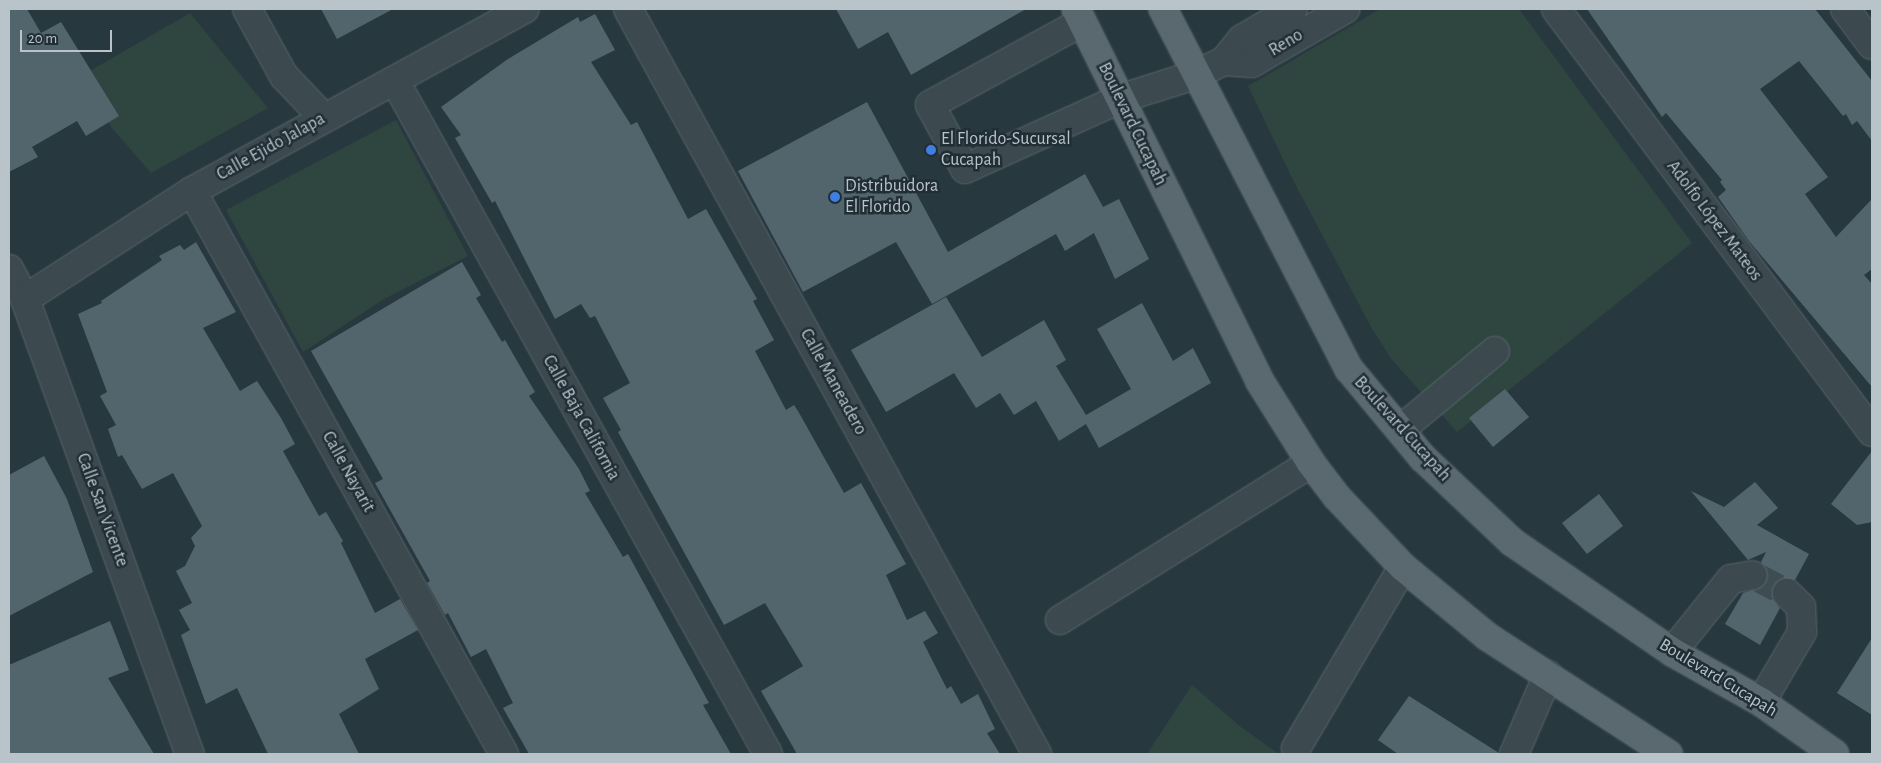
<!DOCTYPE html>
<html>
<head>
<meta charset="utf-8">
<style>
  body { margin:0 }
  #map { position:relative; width:1881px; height:763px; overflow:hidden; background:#28383f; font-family:"Alegreya Sans",sans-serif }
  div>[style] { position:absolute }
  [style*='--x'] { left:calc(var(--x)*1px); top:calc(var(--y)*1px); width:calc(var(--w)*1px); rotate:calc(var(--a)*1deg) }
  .green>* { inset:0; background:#2e4540 }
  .building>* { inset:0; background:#53656c }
  .minor-tunnel>* { height:28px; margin-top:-14px; transform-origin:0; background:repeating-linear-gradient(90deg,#3e4d54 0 28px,transparent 0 42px) }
  .roads { filter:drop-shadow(0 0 1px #5a676d) drop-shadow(0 0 1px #5a676d) }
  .minor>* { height:28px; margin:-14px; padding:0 14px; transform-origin:14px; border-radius:14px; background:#3c494f }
  .major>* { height:28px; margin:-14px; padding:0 14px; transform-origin:14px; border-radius:14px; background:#5a686f }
  .dots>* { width:14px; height:14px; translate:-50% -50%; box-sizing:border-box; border:2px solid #212e35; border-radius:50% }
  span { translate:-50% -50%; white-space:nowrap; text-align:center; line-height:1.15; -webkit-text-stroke:5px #212e35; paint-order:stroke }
  .street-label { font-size:18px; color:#b8c4ca }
  .poi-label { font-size:18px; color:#b8c4ca }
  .left { translate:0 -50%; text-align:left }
  .frame { position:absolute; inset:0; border:10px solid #b8c4ca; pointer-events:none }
  .scale { position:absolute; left:20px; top:30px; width:92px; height:22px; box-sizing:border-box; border:2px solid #b8c4ca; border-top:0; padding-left:6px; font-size:15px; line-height:18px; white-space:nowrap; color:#b8c4ca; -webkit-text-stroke:4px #212e35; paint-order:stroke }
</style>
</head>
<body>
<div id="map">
  <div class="green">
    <i style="clip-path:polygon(1380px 9px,1519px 9px,1692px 243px,1457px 432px,1392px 360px,1371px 327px,1293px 180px,1248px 86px)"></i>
    <i style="clip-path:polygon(190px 13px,268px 108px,151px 173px,111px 127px,81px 76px)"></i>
    <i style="clip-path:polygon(396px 120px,468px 256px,384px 299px,303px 352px,226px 210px)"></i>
    <i style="clip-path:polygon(1192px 685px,1241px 727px,1279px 754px,1147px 754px)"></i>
  </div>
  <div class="building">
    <i style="clip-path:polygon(9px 9px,27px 9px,41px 33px,61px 22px,119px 116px,86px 136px,77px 121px,32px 147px,38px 157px,9px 172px)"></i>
    <i style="clip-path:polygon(321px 9px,393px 9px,337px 39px)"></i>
    <i style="clip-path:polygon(836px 9px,1026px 9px,911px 75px,888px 32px,858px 49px)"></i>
    <i style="clip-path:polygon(1587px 9px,1815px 9px,1872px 81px,1872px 141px,1857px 121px,1852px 125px,1846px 114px,1843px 116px,1799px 61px,1760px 89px,1828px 177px,1805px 194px,1836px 237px,1872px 199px,1872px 269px,1864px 275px,1872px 284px,1872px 387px,1749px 241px,1718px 197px,1726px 190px,1720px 182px,1722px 180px,1666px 113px,1662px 117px)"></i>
    <i style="clip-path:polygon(595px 14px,615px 50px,591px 62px,631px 125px,637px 122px,688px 219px,706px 209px,757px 299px,753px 301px,774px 340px,755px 351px,786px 410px,794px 405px,798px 411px,844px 493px,861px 483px,906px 564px,886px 575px,907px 620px,925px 611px,938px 633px,923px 642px,947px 689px,951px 686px,961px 704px,978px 694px,995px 729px,987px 733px,1000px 754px,797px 754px,761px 691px,803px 666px,765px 603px,724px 625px,618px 432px,621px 430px,603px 398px,630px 383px,595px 316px,590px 318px,581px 304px,555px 319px,495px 201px,492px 203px,455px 138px,461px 135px,441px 107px,508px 59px,578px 17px,580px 22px)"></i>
    <i style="clip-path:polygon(867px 102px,948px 252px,1085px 174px,1103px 207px,1119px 199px,1149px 259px,1115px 279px,1094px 233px,1065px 251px,1056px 234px,932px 304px,896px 242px,803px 292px,738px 171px)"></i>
    <i style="clip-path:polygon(196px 242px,236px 312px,203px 328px,240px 391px,257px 381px,281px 418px,295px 444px,283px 451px,319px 516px,326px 512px,343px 541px,341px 543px,375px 613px,400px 599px,418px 630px,365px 659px,379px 689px,339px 714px,359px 754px,268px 754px,237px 688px,206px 704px,181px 635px,190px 630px,179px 610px,192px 603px,176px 571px,185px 566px,195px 546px,191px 538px,202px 526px,173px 473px,142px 489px,122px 455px,118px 457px,108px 429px,116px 425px,100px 396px,107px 392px,78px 314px,102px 303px,101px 301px,162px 260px,159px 256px,180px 245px,184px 250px)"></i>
    <i style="clip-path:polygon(462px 262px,481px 295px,476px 298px,502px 342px,505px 340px,535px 392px,529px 396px,579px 469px,590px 491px,585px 493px,623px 557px,628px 554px,709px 703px,703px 705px,731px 754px,529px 754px,503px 708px,513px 703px,486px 649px,471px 657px,448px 613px,445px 615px,427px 583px,430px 581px,375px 483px,383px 479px,311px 351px)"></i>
    <i style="clip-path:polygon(946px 297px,982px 357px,1044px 320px,1066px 360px,1056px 366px,1086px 415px,1131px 389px,1097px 329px,1142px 303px,1173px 361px,1193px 348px,1211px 383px,1099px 448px,1086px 424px,1059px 441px,1036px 401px,1014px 415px,1000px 393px,976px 408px,954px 373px,886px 412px,851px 350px)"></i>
    <i style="clip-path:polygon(1505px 389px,1529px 417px,1493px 447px,1469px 418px)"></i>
    <i style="clip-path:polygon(1872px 451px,1872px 522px,1857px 525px,1831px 504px)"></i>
    <i style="clip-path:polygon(44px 456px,67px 499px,93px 572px,9px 616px,9px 475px)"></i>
    <i style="clip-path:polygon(1755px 482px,1778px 508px,1757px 525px,1809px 554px,1795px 580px,1782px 578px,1772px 588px,1772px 598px,1780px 608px,1760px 645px,1725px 624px,1743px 593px,1763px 587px,1767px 581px,1768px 572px,1761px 562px,1766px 552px,1748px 560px,1691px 491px,1724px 507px)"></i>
    <i style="clip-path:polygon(1599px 494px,1623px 526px,1587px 554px,1562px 523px)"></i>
    <i style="clip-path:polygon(110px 621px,129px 670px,108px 678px,154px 754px,9px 754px,9px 665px)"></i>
    <i style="clip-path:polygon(1872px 638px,1872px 715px,1837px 693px)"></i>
    <i style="clip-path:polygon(1409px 696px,1499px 753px,1499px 754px,1398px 754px,1378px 740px)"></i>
  </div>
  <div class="minor-tunnel">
    <i style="--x:1753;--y:575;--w:38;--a:28"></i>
  </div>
  <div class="roads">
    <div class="minor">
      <i style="--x:247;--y:9;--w:77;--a:61.1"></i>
      <i style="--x:284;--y:76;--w:58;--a:46.4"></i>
      <i style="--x:628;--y:9;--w:850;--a:61.23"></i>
      <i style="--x:1556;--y:9;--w:528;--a:53.24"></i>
      <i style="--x:1845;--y:9;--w:45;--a:53.1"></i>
      <i style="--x:1082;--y:22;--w:173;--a:151.4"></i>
      <i style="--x:930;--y:105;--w:73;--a:61.3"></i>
      <i style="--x:965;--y:169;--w:169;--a:-24.4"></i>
      <i style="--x:1119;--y:99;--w:80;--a:-17.5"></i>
      <i style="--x:1195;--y:75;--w:32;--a:-26"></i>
      <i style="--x:1224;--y:61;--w:28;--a:-51"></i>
      <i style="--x:1242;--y:39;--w:59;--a:-30.5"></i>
      <i style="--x:1224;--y:61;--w:28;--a:4"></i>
      <i style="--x:1252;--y:63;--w:108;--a:-30.1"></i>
      <i style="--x:395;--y:81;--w:769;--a:61"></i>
      <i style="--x:192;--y:191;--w:644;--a:61.01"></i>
      <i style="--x:9;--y:269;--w:34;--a:62"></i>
      <i style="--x:25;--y:299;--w:484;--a:70.1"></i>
      <i style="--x:25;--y:299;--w:199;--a:-32.9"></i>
      <i style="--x:192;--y:191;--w:379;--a:-28.7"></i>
      <i style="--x:1401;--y:429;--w:122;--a:-39.7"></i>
      <i style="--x:1060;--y:620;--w:296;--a:-32"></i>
      <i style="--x:1672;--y:652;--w:94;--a:-51.1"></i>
      <i style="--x:1731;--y:579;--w:22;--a:-10"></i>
      <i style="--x:1761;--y:702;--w:81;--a:-59.6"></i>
      <i style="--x:1802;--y:632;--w:25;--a:-92"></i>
      <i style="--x:1801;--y:607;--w:20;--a:-135"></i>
      <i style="--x:1296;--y:748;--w:210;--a:-59.4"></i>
      <i style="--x:1514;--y:754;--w:86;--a:-66.7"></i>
    </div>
    <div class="major">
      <i style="--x:1076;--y:9;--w:414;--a:63.7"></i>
      <i style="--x:1259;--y:380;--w:98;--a:57.9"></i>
      <i style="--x:1311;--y:463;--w:43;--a:52.6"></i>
      <i style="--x:1337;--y:497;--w:96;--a:46.7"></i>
      <i style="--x:1403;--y:567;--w:110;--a:39.5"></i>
      <i style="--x:1488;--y:637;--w:215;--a:33"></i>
      <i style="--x:1163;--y:9;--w:405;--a:62.7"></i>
      <i style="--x:1349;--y:369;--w:116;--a:50.3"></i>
      <i style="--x:1423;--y:458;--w:122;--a:43.3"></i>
      <i style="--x:1512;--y:542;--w:194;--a:34.5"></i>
      <i style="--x:1672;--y:652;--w:102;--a:29.3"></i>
      <i style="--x:1761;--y:702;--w:90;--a:35.1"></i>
    </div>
  </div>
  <div class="dots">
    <i style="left:931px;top:150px;background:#3f7fe0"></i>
    <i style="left:835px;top:197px;background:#3f7fe0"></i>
  </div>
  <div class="street-label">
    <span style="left:1286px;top:43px;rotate:-31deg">Reno</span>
    <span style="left:1132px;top:124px;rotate:64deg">Boulevard Cucapah</span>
    <span style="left:271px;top:147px;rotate:-29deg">Calle Ejido Jalapa</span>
    <span style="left:1714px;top:221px;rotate:53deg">Adolfo López Mateos</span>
    <span style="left:833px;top:382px;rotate:61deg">Calle Maneadero</span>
    <span style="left:581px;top:418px;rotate:61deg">Calle Baja California</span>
    <span style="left:1402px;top:429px;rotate:48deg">Boulevard Cucapah</span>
    <span style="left:348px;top:472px;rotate:61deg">Calle Nayarit</span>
    <span style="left:102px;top:510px;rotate:70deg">Calle San Vicente</span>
    <span style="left:1718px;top:678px;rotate:31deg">Boulevard Cucapah</span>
  </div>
  <div class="poi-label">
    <span class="left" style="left:941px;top:150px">El Florido-Sucursal<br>Cucapah</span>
    <span class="left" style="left:845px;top:197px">Distribuidora<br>El Florido</span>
  </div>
  <div class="frame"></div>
  <div class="scale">20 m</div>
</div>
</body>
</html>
